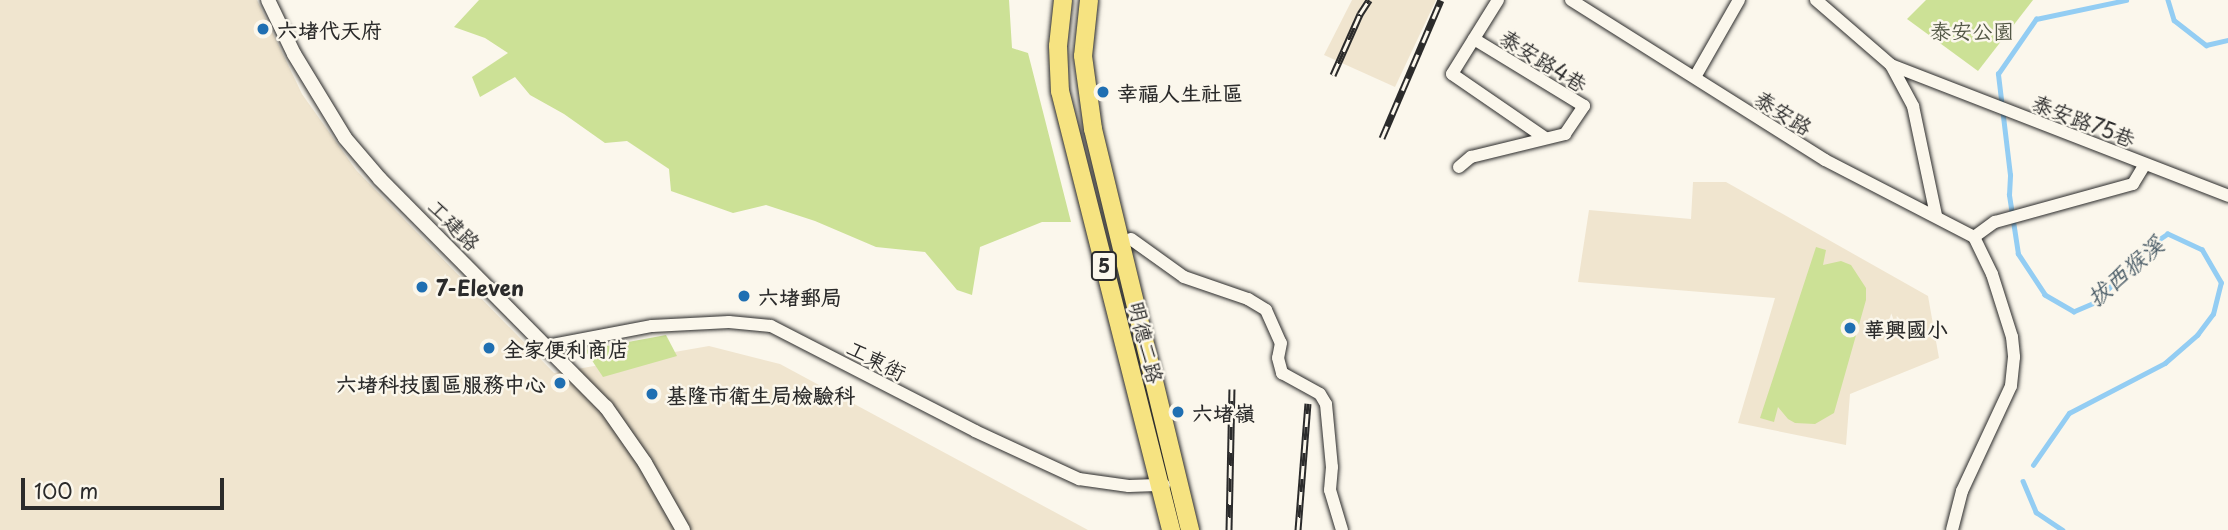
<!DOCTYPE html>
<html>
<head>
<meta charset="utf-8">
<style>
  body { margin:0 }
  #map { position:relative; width:2228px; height:530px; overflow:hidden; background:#fbf7ec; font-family:"Playpen Sans","LXGW WenKai TC",sans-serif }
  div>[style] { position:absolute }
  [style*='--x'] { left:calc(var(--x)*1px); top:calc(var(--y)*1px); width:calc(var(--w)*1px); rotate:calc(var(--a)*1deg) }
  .built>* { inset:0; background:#f0e5cf }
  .green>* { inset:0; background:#cce196 }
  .stream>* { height:4.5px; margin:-2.25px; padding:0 2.25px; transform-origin:2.25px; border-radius:2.25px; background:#93cdf3 }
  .roads { filter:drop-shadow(0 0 2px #2b2b2b) drop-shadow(0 0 2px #2b2b2b) }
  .minor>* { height:12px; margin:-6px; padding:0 6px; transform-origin:6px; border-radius:6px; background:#fbf7ec }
  .tertiary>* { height:14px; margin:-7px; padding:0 7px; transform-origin:7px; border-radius:7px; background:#fbf7ec }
  .primary>* { height:18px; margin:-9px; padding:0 9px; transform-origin:9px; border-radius:9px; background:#f6e381 }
  .rail>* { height:7px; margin-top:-3.5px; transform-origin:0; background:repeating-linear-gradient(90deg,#fbf7ec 0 13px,#2b2b2b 0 26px); box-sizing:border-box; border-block:2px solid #2b2b2b }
  .dots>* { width:19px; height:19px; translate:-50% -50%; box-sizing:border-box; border:4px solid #fbf7ec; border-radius:50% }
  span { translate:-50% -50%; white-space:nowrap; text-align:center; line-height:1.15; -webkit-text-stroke:5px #fbf7ec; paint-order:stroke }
  .shield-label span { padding:2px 5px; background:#fbf7ec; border:2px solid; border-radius:5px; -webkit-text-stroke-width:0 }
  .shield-label { font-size:19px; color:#2b2b2b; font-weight:700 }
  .poi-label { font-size:21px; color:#2b2b2b; font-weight:700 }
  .left { translate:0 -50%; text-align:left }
  .right { translate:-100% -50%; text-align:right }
  .park-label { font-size:21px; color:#535846 }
  .street-label { font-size:21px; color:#2b2b2b }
  .water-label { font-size:23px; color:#4a5c67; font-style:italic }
  .scale { position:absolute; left:21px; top:478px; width:203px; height:32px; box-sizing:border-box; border:4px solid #2b2b2b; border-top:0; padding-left:9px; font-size:21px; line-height:24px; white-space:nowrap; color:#2b2b2b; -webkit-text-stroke:5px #fbf7ec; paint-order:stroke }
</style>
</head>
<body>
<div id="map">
  <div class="built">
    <i style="clip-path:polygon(0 0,257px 0,302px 94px,356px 170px,554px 373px,709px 346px,780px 364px,1088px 530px,0 530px)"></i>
    <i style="clip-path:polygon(1352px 0,1436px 0,1395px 87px,1324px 55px)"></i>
    <i style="clip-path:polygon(1693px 182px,1726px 182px,1928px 296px,1939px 358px,1850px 394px,1846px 445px,1738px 423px,1775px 298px,1578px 282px,1589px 210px,1691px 219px)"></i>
  </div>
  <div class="green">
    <i style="clip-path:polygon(479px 0,1009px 0,1012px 48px,1028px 53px,1071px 222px,1042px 222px,980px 247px,972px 295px,957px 290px,925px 252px,876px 247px,815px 221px,766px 205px,733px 213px,688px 197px,671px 191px,669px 169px,627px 141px,605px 143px,564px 114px,530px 95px,515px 77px,480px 97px,472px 77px,508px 53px,485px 38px,454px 27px)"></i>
    <i style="clip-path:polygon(1926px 0,2033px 0,1978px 71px,1907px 19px)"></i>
    <i style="clip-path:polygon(1816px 247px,1826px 250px,1823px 265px,1841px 261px,1851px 265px,1866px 288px,1866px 300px,1834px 413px,1815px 424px,1795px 423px,1788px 419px,1778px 407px,1774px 422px,1760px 418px)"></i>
    <i style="clip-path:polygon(666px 335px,677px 356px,603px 377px,585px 350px)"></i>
  </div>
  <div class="stream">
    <i style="--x:2168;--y:0;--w:21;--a:73"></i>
    <i style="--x:2174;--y:20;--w:41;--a:38"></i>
    <i style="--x:2206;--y:45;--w:23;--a:-13"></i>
    <i style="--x:2033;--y:465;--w:63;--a:-55.3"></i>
    <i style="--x:2069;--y:413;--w:108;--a:-27.5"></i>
    <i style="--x:2165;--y:363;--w:43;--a:-41.2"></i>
    <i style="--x:2197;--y:335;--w:26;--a:-53"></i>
    <i style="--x:2213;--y:314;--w:32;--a:-76"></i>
    <i style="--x:2221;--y:283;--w:38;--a:-120"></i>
    <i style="--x:2202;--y:250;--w:38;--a:-155"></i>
    <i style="--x:2168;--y:234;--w:29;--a:146"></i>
    <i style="--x:2144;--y:250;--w:70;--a:132.1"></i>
    <i style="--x:2097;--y:302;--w:25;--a:157"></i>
    <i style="--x:2074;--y:312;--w:34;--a:-150"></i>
    <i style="--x:2045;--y:295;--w:49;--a:-123.4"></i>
    <i style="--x:2018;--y:254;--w:60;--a:-98.7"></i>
    <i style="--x:2009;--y:195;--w:20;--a:-87"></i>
    <i style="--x:2010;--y:175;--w:102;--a:-96.8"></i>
    <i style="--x:1998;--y:74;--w:67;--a:-55.4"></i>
    <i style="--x:2036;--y:19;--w:92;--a:-11.9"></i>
    <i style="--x:2023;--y:481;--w:34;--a:67"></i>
    <i style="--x:2036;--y:512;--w:32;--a:34"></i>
  </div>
  <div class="roads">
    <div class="minor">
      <i style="--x:1498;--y:0;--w:87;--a:121.9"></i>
      <i style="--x:1452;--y:74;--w:113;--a:34.5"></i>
      <i style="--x:1571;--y:0;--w:300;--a:32.2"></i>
      <i style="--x:1825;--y:160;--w:168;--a:27.3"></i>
      <i style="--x:1974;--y:237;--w:41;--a:64.1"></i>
      <i style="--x:1992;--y:274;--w:66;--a:72.4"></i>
      <i style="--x:2012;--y:337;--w:20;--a:84"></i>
      <i style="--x:2014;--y:357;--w:29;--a:96"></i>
      <i style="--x:2011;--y:386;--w:116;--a:115"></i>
      <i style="--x:1962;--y:491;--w:40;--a:104.4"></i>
      <i style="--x:1816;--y:0;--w:99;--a:40.9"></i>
      <i style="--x:1891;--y:65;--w:362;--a:21.2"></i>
      <i style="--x:1891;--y:65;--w:47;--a:61.8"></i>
      <i style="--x:1913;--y:106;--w:111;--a:78.1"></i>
      <i style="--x:1695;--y:77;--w:89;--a:-60.3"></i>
      <i style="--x:1459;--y:167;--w:16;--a:-40"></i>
      <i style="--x:1471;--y:157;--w:97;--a:-13.7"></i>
      <i style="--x:1565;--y:134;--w:34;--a:-56"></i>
      <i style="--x:1584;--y:106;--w:129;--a:-148.7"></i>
      <i style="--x:1974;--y:237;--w:26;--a:-36"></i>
      <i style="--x:1995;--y:222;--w:143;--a:-15.4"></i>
      <i style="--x:2133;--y:184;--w:23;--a:-59"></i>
      <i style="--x:1131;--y:239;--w:65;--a:35.6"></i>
      <i style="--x:1184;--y:277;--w:68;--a:19"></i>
      <i style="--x:1248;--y:299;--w:21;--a:31"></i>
      <i style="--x:1266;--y:310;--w:36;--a:66"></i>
      <i style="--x:1281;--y:343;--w:15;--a:101"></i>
      <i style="--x:1278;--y:358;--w:16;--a:75"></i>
      <i style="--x:1282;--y:373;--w:43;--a:28.9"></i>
      <i style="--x:1320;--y:394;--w:12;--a:59"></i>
      <i style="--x:1326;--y:404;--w:63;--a:84.6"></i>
      <i style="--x:1332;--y:467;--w:23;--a:95"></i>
      <i style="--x:1330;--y:490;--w:42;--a:73.3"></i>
      <i style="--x:547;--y:346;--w:107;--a:-10.8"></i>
      <i style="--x:652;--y:326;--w:77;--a:-3"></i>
      <i style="--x:729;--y:322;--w:42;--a:5.4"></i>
      <i style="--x:771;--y:326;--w:229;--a:27.2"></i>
      <i style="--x:975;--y:431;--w:115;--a:24.8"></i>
      <i style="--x:1079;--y:479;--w:50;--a:8"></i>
      <i style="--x:1129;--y:486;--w:35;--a:-2"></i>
    </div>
    <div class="tertiary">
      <i style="--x:268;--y:0;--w:60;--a:64.3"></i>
      <i style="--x:294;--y:54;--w:98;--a:58.7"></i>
      <i style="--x:345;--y:138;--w:54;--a:49.5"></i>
      <i style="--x:380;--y:179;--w:321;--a:45.3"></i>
      <i style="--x:606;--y:407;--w:68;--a:55.1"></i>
      <i style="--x:645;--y:463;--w:77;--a:60.4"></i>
    </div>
    <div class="primary">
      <i style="--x:1063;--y:0;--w:46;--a:96.2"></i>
      <i style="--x:1058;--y:46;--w:45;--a:87.5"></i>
      <i style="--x:1060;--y:91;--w:453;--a:75.8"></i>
      <i style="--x:1089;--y:0;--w:56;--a:96.1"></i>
      <i style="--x:1083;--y:56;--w:74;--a:82.2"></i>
      <i style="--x:1093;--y:129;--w:413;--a:76.4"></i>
    </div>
  </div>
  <div class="rail">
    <i style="--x:1333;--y:75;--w:67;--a:-66.1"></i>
    <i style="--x:1360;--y:14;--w:17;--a:-57"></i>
    <i style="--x:1382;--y:138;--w:150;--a:-66.9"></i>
    <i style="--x:1229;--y:530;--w:141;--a:-88.8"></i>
    <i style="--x:1298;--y:530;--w:127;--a:-85.5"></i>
  </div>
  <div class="dots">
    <i style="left:263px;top:29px;background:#1f6fb2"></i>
    <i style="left:1103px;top:92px;background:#1f6fb2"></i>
    <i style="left:422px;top:287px;background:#1f6fb2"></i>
    <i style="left:744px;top:296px;background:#1f6fb2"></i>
    <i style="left:1850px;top:328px;background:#1f6fb2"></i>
    <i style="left:489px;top:348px;background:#1f6fb2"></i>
    <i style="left:560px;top:383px;background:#1f6fb2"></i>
    <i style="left:652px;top:394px;background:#1f6fb2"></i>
    <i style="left:1178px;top:412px;background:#1f6fb2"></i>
  </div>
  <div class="shield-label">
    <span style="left:1104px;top:266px">5</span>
  </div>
  <div class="poi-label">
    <span class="left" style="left:277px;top:29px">六堵代天府</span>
    <span class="left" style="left:1117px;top:92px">幸福人生社區</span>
    <span class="left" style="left:436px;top:287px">7-Eleven</span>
    <span class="left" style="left:758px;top:296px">六堵郵局</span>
    <span class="left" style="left:1864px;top:328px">華興國小</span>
    <span class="left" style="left:503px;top:348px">全家便利商店</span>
    <span class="right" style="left:546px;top:383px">六堵科技園區服務中心</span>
    <span class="left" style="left:666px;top:394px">基隆市衛生局檢驗科</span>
    <span class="left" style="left:1192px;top:412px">六堵嶺</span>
  </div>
  <div class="park-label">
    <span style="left:1972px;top:30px">泰安公園</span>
  </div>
  <div class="street-label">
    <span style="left:1544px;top:60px;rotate:32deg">泰安路4巷</span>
    <span style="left:1784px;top:112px;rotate:32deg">泰安路</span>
    <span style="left:2084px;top:120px;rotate:21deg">泰安路75巷</span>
    <span style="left:455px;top:224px;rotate:45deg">工建路</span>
    <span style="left:1147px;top:342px;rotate:76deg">明德二路</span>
    <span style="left:877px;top:359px;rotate:27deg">工東街</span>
  </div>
  <div class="water-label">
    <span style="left:2125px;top:271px;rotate:-41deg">拔西猴溪</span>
  </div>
  <div class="scale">100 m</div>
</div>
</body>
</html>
